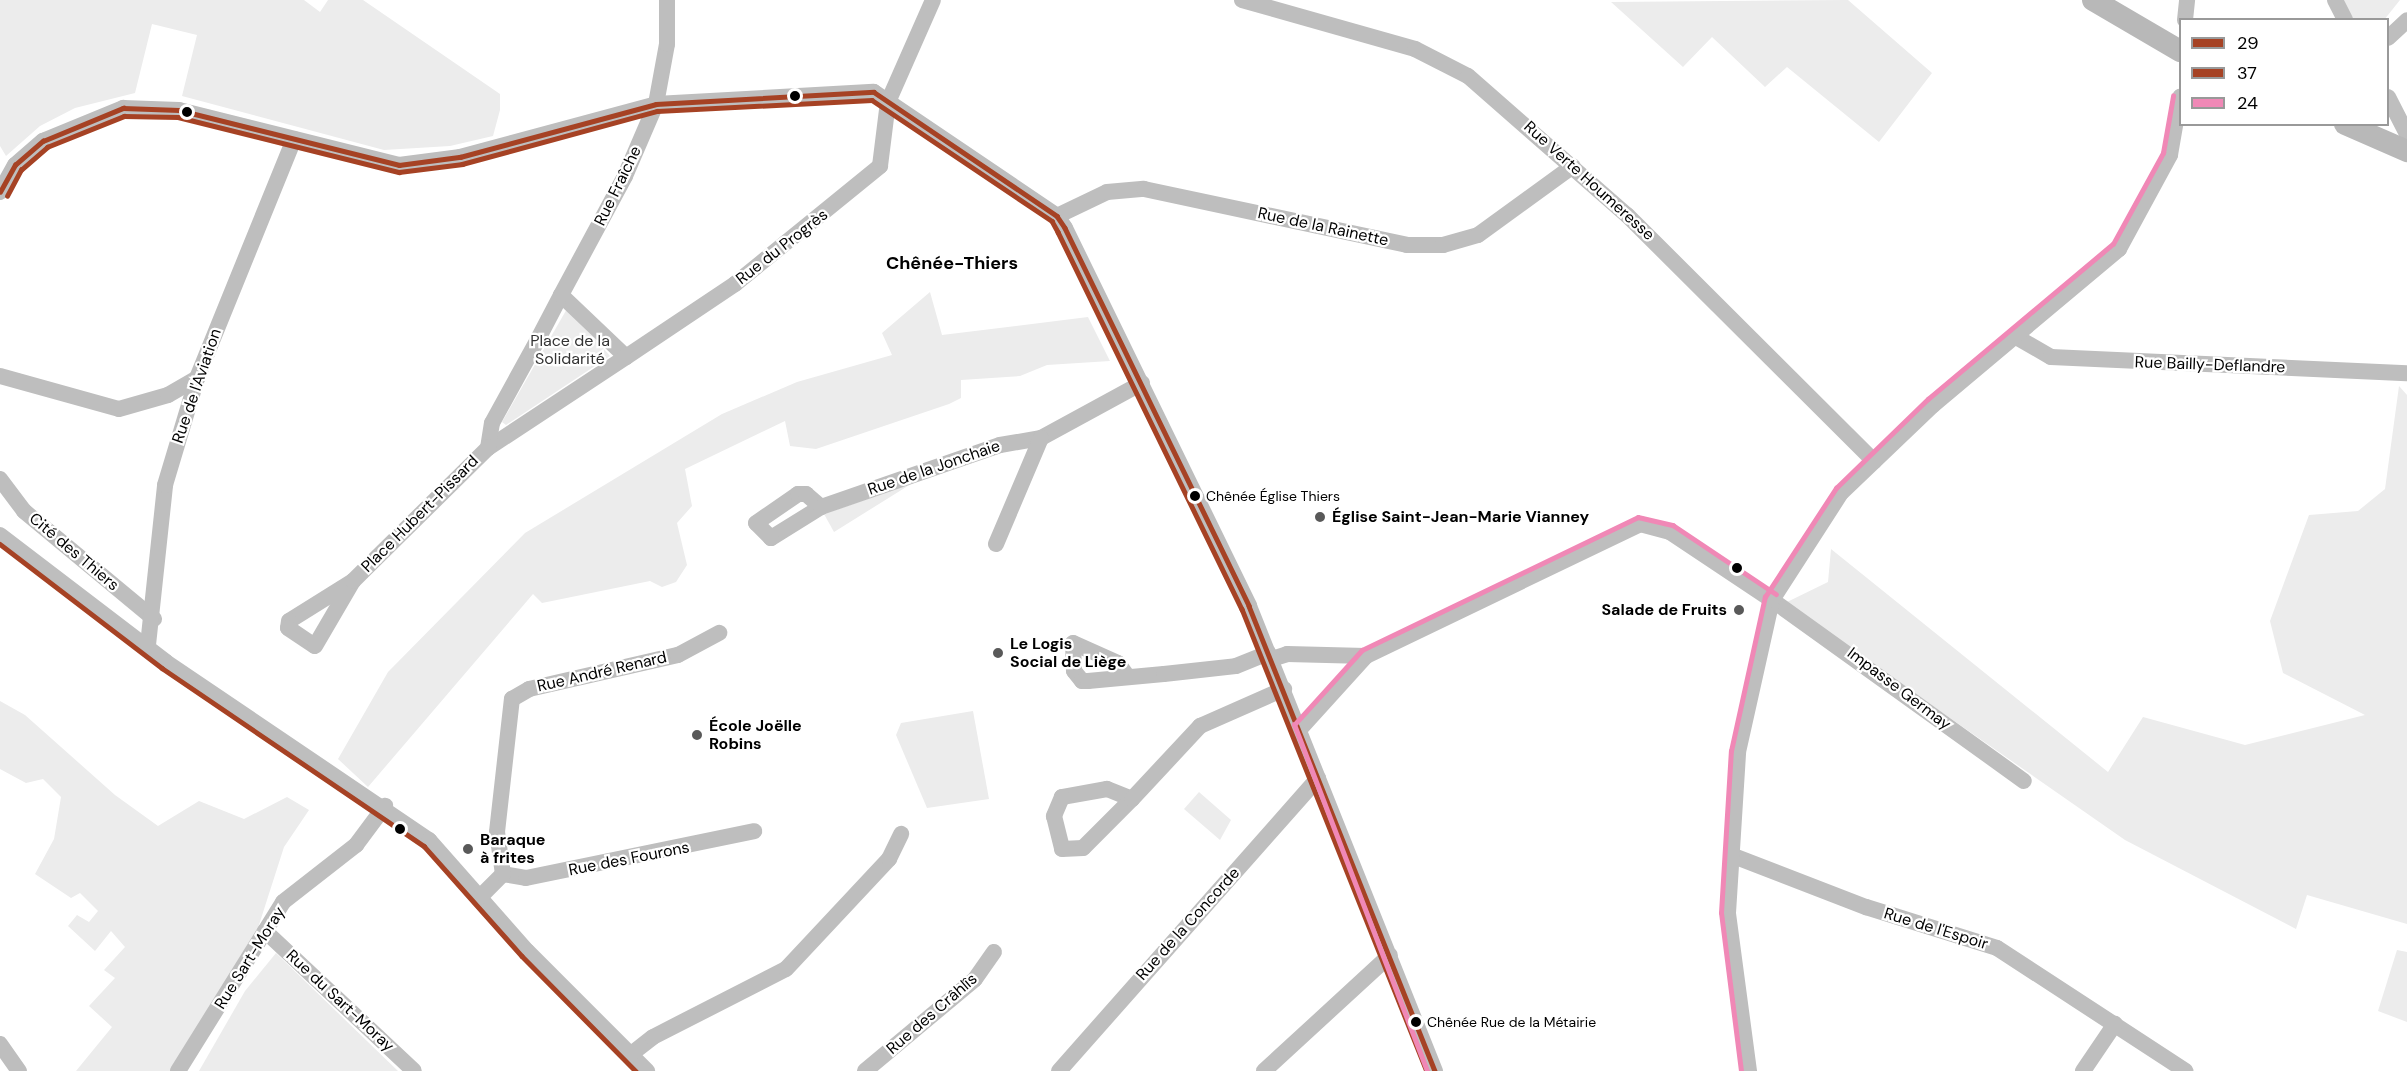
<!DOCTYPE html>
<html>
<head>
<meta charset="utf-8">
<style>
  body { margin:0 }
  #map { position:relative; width:2407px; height:1071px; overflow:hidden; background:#fff; font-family:"DM Sans",sans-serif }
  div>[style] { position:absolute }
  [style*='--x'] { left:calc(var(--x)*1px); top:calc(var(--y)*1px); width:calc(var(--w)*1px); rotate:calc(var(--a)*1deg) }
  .green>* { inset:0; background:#ececec }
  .street>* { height:16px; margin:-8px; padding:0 8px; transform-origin:8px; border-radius:8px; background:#bebebe }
  .secondary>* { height:22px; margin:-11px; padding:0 11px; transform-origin:11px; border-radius:11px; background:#b8b8b8 }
  .bus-1>* { height:4.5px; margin:-2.25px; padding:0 2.25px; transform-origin:2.25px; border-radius:2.25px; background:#a64224 }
  .bus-2>* { height:4.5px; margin:-2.25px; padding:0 2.25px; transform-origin:2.25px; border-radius:2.25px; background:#a64224 }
  .bus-3>* { height:4.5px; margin:-2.25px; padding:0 2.25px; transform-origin:2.25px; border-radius:2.25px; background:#f088b6 }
  .dots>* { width:16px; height:16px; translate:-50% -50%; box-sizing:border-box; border:3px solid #fff; border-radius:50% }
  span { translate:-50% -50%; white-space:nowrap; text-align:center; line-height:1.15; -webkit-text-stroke:4.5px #fff; paint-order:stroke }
  .bus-label { font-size:14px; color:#000 }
  .left { translate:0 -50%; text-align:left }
  .street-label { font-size:16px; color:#000 }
  .park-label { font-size:16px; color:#333 }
  .poi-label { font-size:16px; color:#000; font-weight:700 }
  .right { translate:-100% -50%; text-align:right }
  .neighbourhood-label { font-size:18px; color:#000; font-weight:700 }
  .legend { position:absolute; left:2179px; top:18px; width:210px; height:108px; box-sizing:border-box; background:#fff; border:2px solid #999; margin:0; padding:8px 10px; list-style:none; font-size:18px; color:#000 }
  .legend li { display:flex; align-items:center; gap:12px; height:30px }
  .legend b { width:30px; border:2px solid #999 }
</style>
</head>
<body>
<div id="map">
  <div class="green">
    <i style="clip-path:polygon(0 0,304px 0,320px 12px,328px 0,363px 0,500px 94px,500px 110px,493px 136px,450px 146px,384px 150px,182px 96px,197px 35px,152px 24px,135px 93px,75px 108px,40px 126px,6px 156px,0 146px)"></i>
    <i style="clip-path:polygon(1848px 0,1932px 73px,1879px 142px,1787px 67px,1765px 87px,1712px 37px,1683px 67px,1611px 2px)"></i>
    <i style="clip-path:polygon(2343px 0,2400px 0,2384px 20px,2353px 19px)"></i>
    <i style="clip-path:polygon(930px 292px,942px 335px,1088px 317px,1110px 361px,1047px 365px,1020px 376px,961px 380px,961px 398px,949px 404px,816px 449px,790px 446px,785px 421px,685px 469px,692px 506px,677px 523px,687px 565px,676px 582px,662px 587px,650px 581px,542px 603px,533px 594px,368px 787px,338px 759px,388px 672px,525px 533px,722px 414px,797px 382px,892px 355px,882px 333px)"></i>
    <i style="clip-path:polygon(568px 307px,610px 356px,506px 425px,502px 422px)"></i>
    <i style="clip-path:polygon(2399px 386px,2407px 395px,2407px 924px,2307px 895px,2296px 929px,2125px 840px,1785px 603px,1828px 582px,1831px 549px,2108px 772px,2143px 717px,2245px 745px,2365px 715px,2283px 673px,2270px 621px,2309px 515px,2358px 511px,2385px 489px)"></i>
    <i style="clip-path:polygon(911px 484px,834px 532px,824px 514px)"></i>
    <i style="clip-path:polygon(0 701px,25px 715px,115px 795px,158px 826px,199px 801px,244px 819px,287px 797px,309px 810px,284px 847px,258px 928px,171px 1071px,76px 1071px,112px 1027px,89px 1006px,115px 978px,104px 970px,125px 947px,111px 931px,95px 951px,68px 926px,77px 915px,89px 922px,98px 911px,80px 893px,71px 898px,35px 874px,54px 839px,61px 797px,43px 779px,26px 783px,0 769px)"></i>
    <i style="clip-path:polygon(973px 711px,989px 799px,927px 808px,896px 735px,901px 723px)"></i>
    <i style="clip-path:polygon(1199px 792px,1231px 820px,1220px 840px,1184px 809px)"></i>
    <i style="clip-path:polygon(2397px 950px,2407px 952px,2407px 1022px,2378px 1011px)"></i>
    <i style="clip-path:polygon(276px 953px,398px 1071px,199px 1071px,245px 991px)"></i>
  </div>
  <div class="street">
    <i style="--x:1242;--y:0;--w:180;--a:15.8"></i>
    <i style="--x:1415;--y:49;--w:59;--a:27"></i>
    <i style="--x:1468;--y:76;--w:211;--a:41.2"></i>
    <i style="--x:1627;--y:215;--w:349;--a:44.9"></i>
    <i style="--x:2335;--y:0;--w:22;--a:63"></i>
    <i style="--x:2185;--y:20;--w:20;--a:-84"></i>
    <i style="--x:2388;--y:38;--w:26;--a:-43"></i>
    <i style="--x:2388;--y:97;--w:42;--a:62.8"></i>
    <i style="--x:0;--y:192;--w:31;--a:-61"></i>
    <i style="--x:15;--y:165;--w:37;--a:-41"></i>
    <i style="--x:43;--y:141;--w:87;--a:-22.4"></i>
    <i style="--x:123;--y:108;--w:56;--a:2"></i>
    <i style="--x:179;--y:110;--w:227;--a:14"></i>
    <i style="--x:399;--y:165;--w:62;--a:-7.5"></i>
    <i style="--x:460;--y:157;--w:203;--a:-15.1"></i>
    <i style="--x:656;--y:104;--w:218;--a:-3.2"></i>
    <i style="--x:874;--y:92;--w:221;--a:34.1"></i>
    <i style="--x:1057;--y:216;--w:14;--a:56"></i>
    <i style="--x:1065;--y:228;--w:420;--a:64"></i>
    <i style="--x:1249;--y:606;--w:501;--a:68.2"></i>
    <i style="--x:1057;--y:216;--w:55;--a:-25.6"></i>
    <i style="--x:1107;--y:192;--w:37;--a:-5"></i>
    <i style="--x:1144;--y:189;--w:269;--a:12"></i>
    <i style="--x:1407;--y:245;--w:36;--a:0"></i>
    <i style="--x:1443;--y:245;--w:36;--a:-16"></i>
    <i style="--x:1478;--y:235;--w:117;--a:-36"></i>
    <i style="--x:561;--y:295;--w:90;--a:43.6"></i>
    <i style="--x:626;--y:357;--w:165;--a:146.6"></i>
    <i style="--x:488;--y:448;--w:25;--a:-81"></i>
    <i style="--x:492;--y:423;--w:94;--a:-61.2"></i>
    <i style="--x:537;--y:341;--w:52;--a:-62.4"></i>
    <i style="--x:561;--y:295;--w:135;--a:-61.7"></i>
    <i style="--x:625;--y:176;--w:78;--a:-66.7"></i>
    <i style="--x:656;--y:104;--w:61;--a:-79.6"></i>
    <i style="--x:667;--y:44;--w:44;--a:-90"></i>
    <i style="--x:2018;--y:338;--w:38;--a:30"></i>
    <i style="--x:2051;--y:357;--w:356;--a:2.6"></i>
    <i style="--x:626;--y:357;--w:131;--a:-33.8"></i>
    <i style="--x:735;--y:284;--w:187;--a:-39.1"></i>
    <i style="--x:880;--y:166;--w:64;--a:-82.9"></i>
    <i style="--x:888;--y:102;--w:111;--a:-66.2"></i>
    <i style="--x:0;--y:376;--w:123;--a:15.5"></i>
    <i style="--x:119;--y:409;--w:51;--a:-15.9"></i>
    <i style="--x:168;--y:395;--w:34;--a:-30"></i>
    <i style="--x:0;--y:479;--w:40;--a:53"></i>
    <i style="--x:24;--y:511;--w:169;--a:39.7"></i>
    <i style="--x:821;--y:507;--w:59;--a:148.2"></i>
    <i style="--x:771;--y:538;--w:21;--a:-135"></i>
    <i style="--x:756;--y:523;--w:51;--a:-34.6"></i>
    <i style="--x:798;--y:494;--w:8;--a:0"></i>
    <i style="--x:806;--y:494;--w:20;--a:41"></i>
    <i style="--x:821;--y:507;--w:189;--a:-19.1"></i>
    <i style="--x:1000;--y:445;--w:42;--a:-9.7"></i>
    <i style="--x:1041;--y:438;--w:115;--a:-28.6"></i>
    <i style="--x:0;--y:535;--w:209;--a:37.4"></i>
    <i style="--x:166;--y:662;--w:318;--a:34.1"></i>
    <i style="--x:429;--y:840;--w:148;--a:48.6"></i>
    <i style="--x:527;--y:951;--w:170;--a:45"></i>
    <i style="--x:996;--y:544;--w:115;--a:-67"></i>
    <i style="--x:353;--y:581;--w:75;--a:148"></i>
    <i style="--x:289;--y:621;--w:7;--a:98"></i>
    <i style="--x:288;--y:628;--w:32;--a:34"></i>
    <i style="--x:315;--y:646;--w:75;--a:-59.7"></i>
    <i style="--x:353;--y:581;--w:190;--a:-44.6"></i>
    <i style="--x:148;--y:645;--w:161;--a:-83.9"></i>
    <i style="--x:165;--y:485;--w:112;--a:-73.3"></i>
    <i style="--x:197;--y:378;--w:258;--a:-67.9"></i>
    <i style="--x:1272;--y:659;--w:16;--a:-18"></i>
    <i style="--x:1287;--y:654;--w:79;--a:1.5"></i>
    <i style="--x:1128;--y:677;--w:17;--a:-126"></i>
    <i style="--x:1118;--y:663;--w:49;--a:-156"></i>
    <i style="--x:1073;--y:643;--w:28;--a:88"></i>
    <i style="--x:1074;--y:671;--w:13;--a:51"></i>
    <i style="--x:1082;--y:681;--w:6;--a:0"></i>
    <i style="--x:1088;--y:681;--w:76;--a:-5.3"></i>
    <i style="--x:1164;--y:674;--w:72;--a:-6.3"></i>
    <i style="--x:1236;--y:666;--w:35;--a:-22"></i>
    <i style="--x:1300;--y:729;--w:98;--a:-47.9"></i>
    <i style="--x:1366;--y:656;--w:304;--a:-25.7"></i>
    <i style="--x:1640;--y:524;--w:31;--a:15"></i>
    <i style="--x:1670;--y:532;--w:123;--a:33.7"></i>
    <i style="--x:1772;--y:600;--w:310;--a:35.7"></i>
    <i style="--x:1132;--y:799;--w:27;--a:-158"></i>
    <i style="--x:1107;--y:789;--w:46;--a:169.9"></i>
    <i style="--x:1062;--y:797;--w:21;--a:113"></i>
    <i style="--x:1054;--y:816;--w:34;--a:76"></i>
    <i style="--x:1062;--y:849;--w:21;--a:-3"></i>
    <i style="--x:1083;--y:848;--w:69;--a:-45"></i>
    <i style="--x:1132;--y:799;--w:100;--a:-47"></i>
    <i style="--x:1200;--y:726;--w:92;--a:-23.8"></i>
    <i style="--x:1731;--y:855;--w:145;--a:21.1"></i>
    <i style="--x:1866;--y:907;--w:137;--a:17.4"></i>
    <i style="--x:1997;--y:948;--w:225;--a:33.1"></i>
    <i style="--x:503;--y:874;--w:23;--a:10"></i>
    <i style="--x:526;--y:878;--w:233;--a:-11.6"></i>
    <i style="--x:480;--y:897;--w:33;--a:-45"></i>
    <i style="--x:503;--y:874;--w:42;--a:-98.1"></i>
    <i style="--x:497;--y:832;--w:134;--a:-83.6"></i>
    <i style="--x:512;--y:699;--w:20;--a:-30"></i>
    <i style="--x:529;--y:689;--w:153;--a:-12.9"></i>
    <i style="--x:678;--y:655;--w:47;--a:-28.2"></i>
    <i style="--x:265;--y:931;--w:204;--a:43.2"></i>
    <i style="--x:0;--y:1044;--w:33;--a:55"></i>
    <i style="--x:630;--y:1055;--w:29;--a:-38"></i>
    <i style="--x:653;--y:1037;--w:149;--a:-27.1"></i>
    <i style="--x:786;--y:969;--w:151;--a:-46.9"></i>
    <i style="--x:889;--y:859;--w:28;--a:-64"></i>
    <i style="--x:178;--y:1071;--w:199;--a:-58.1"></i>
    <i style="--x:283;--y:902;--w:93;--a:-38"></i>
    <i style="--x:356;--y:845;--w:49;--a:-53.4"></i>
    <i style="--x:865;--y:1071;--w:143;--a:-39.9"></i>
    <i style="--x:975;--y:979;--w:33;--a:-55"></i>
    <i style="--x:1059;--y:1071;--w:391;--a:-48.5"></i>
    <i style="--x:1264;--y:1071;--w:171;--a:-42.6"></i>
    <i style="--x:1749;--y:1071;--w:159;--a:-97.6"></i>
    <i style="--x:1728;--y:913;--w:161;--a:-86.4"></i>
    <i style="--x:1738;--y:752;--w:156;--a:-77.4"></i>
    <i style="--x:1772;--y:600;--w:127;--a:-57.2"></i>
    <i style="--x:1841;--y:493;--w:127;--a:-43.7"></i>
    <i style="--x:1933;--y:405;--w:243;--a:-40"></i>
    <i style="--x:2119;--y:249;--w:107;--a:-61.5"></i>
    <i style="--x:2170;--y:155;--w:59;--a:-80.2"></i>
    <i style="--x:2083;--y:1071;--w:57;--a:-55.8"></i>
  </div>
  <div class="secondary">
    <i style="--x:2093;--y:0;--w:101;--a:30.4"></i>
    <i style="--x:2345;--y:124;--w:68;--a:23.5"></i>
  </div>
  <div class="bus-1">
    <i style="--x:0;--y:192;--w:31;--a:-61"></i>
    <i style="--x:15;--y:165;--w:37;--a:-41"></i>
    <i style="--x:43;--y:141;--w:87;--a:-22.4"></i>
    <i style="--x:123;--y:108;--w:56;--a:2"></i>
    <i style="--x:179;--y:110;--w:227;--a:14"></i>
    <i style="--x:399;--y:165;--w:62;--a:-7.5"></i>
    <i style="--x:460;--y:157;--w:203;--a:-15.1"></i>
    <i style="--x:656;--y:104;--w:218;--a:-3.2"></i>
    <i style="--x:874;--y:92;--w:221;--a:34.1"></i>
    <i style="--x:1057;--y:216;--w:14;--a:56"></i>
    <i style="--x:1065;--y:228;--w:420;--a:64"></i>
    <i style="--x:1249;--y:606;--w:501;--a:68.2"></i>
  </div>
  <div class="bus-2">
    <i style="--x:7;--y:196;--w:30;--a:-62"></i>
    <i style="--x:21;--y:170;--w:35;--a:-41"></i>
    <i style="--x:47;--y:147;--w:83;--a:-21.9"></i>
    <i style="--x:124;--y:116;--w:54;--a:1.1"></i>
    <i style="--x:178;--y:117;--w:228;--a:14"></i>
    <i style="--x:399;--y:172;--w:64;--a:-7.2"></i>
    <i style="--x:462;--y:164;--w:202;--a:-15.2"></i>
    <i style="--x:657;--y:111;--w:215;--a:-2.9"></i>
    <i style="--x:872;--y:100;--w:217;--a:33.9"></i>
    <i style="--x:1052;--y:221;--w:13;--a:61"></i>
    <i style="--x:1058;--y:232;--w:420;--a:64"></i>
    <i style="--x:1242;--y:609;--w:498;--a:68.2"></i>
    <i style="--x:0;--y:544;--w:204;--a:37.4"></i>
    <i style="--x:162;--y:668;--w:317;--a:34.2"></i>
    <i style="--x:424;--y:846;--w:147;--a:48.3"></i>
    <i style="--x:522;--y:956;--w:162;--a:45.3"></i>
  </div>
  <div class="bus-3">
    <i style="--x:1427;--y:1071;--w:371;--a:-111"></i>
    <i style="--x:1294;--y:725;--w:101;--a:-47.8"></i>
    <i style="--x:1362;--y:650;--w:306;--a:-25.7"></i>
    <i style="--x:1638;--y:517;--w:36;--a:13"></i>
    <i style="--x:1673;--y:525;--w:124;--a:33.8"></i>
    <i style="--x:1741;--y:1071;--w:159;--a:-97.2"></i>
    <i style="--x:1721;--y:913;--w:162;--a:-86.5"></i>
    <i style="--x:1731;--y:751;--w:158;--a:-77.6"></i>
    <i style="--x:1765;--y:597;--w:130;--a:-56.9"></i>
    <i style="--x:1836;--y:488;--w:128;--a:-44.1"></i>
    <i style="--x:1928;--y:399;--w:241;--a:-40"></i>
    <i style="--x:2113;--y:244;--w:104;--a:-61.2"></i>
    <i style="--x:2163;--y:153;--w:58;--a:-80"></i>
  </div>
  <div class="dots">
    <i style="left:795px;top:96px;background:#000"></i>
    <i style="left:187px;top:112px;background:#000"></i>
    <i style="left:1195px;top:496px;background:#000"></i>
    <i style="left:1320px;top:517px;background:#595959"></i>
    <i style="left:1737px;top:568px;background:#000"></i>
    <i style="left:1739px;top:610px;background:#595959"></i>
    <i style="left:998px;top:653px;background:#595959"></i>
    <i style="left:697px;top:735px;background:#595959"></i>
    <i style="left:400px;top:829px;background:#000"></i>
    <i style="left:468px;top:849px;background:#595959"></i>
    <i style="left:1416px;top:1022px;background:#000"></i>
  </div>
  <div class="bus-label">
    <span class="left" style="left:1206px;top:496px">Chênée Église Thiers</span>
    <span class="left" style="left:1427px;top:1022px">Chênée Rue de la Métairie</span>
  </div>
  <div class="street-label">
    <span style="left:1589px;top:181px;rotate:42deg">Rue Verte Houmeresse</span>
    <span style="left:618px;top:186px;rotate:-64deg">Rue Fraîche</span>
    <span style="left:1323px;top:227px;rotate:12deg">Rue de la Rainette</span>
    <span style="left:782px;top:247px;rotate:-38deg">Rue du Progrès</span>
    <span style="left:2210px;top:365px;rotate:2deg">Rue Bailly-Deflandre</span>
    <span style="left:197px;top:386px;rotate:-71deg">Rue de l'Aviation</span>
    <span style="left:934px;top:468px;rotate:-19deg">Rue de la Jonchaie</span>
    <span style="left:420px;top:514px;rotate:-45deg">Place Hubert-Pissard</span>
    <span style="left:74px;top:552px;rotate:40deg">Cité des Thiers</span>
    <span style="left:602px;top:672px;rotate:-13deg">Rue André Renard</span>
    <span style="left:1899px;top:689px;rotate:37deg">Impasse Germay</span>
    <span style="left:629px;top:859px;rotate:-11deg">Rue des Fourons</span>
    <span style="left:1188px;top:924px;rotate:-48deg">Rue de la Concorde</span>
    <span style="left:1936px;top:929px;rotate:17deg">Rue de l'Espoir</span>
    <span style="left:250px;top:958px;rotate:-58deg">Rue Sart-Moray</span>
    <span style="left:340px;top:1001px;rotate:43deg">Rue du Sart-Moray</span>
    <span style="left:932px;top:1014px;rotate:-41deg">Rue des Crâhlîs</span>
  </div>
  <div class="park-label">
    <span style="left:570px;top:350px">Place de la<br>Solidarité</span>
  </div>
  <div class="poi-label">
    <span class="left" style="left:1332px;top:517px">Église Saint-Jean-Marie Vianney</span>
    <span class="right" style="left:1727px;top:610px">Salade de Fruits</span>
    <span class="left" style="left:1010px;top:653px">Le Logis<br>Social de Liège</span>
    <span class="left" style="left:709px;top:735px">École Joëlle<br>Robins</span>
    <span class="left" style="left:480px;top:849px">Baraque<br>à frites</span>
  </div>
  <div class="neighbourhood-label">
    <span style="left:952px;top:263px">Chênée-Thiers</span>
  </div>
  <ul class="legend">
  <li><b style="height:8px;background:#a64224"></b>29</li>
  <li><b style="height:8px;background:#a64224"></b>37</li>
  <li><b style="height:8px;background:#f088b6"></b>24</li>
  </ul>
</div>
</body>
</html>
